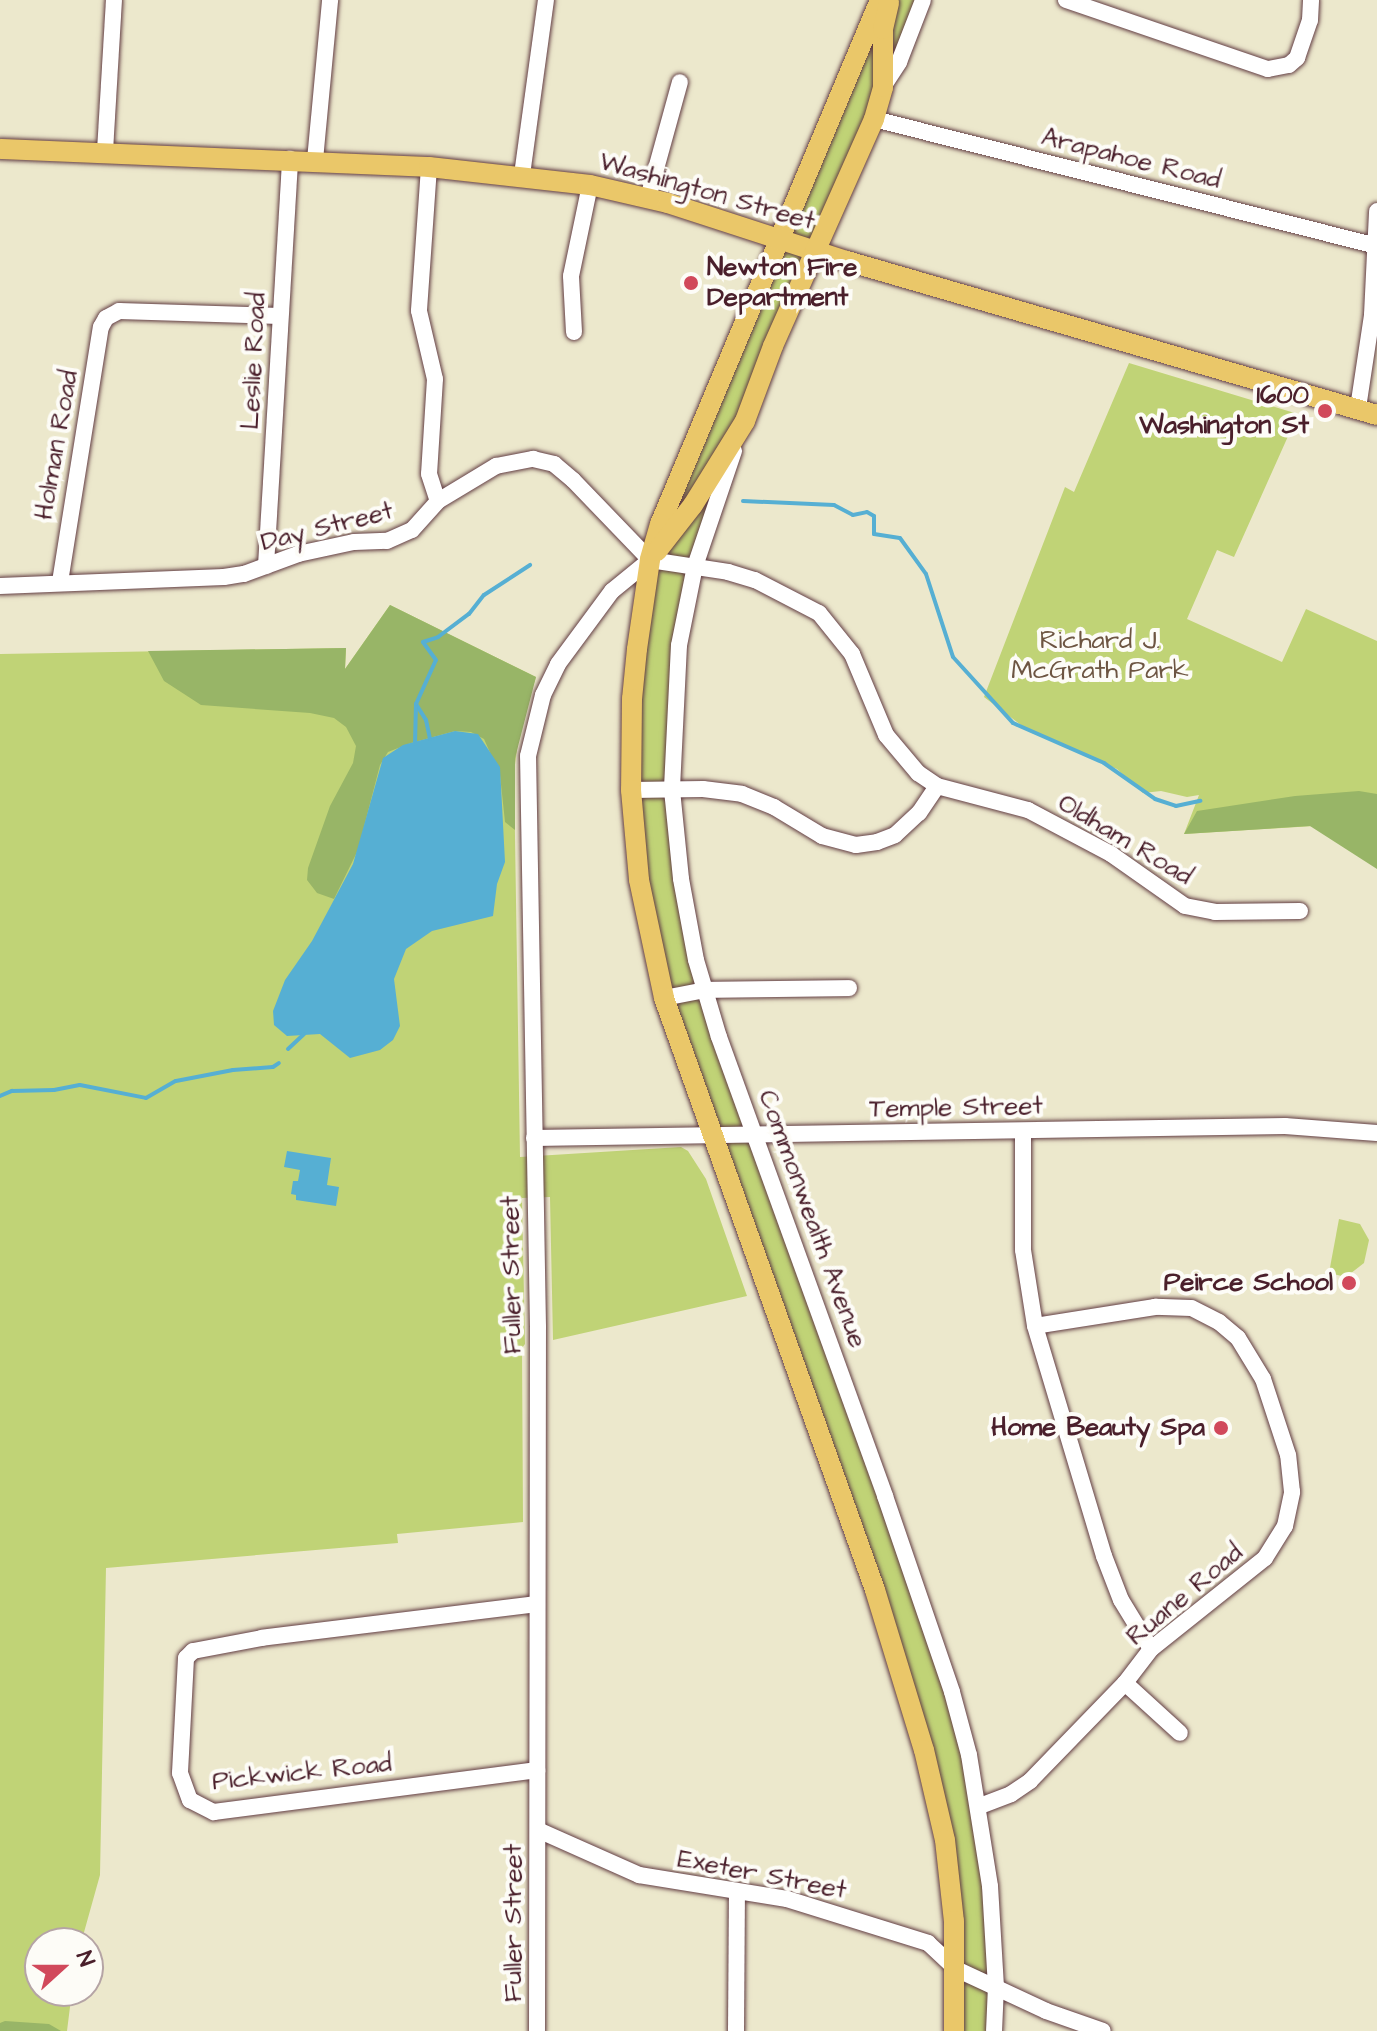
<!DOCTYPE html>
<html>
<head>
<meta charset="utf-8">
<style>
  body { margin:0 }
  #map { position:relative; width:1377px; height:2031px; overflow:hidden; background:#ece8cc; font-family:"Architects Daughter",sans-serif }
  div>[style] { position:absolute }
  [style*='--x'] { left:calc(var(--x)*1px); top:calc(var(--y)*1px); width:calc(var(--w)*1px); rotate:calc(var(--a)*1deg) }
  .green>* { inset:0; background:#c0d376 }
  .forest>* { inset:0; background:#98b567 }
  .water>* { inset:0; background:#56afd3 }
  .stream>* { height:4px; margin:-2px; padding:0 2px; transform-origin:2px; border-radius:2px; background:#56afd3 }
  .roads { filter:drop-shadow(0 0 2px #623d43) drop-shadow(0 0 2px #623d43) }
  .minor>* { height:16px; margin:-8px; padding:0 8px; transform-origin:8px; border-radius:8px; background:#fff }
  .major>* { height:20px; margin:-10px; padding:0 10px; transform-origin:10px; border-radius:10px; background:#eac769 }
  .dots>* { width:22px; height:22px; translate:-50% -50%; box-sizing:border-box; border:4px solid #fdfcf7; border-radius:50% }
  span { translate:-50% -50%; white-space:nowrap; text-align:center; line-height:1.15; -webkit-text-stroke:8px #fdfcf7; paint-order:stroke }
  .street-label { font-size:26px; color:#4a1f2b }
  .poi-label { font-size:26px; color:#4a1f2b; font-weight:700 }
  .left { translate:0 -50%; text-align:left }
  .right { translate:-100% -50%; text-align:right }
  .park-label { font-size:26px; color:#6d5542 }
  .north { position:absolute; left:24px; top:1927px; width:80px; height:80px; box-sizing:border-box; background:#fdfcf7; border:2px solid #b5a4a5; border-radius:50%; rotate:69deg; font-size:22px; font-weight:700; line-height:32px; text-align:center; color:#4a1f2b }
  .north::after { content:''; display:block; margin:auto; width:28px; height:36px; background:#d1495b; clip-path:polygon(50% 0,100% 100%,50% 72%,0 100%) }
</style>
</head>
<body>
<div id="map">
  <div class="green">
    <i style="clip-path:polygon(880px 0,923px 0,745px 421px,695px 566px,672px 740px,696px 960px,885px 1496px,980px 1806px,994px 2031px,954px 2031px,934px 1791px,678px 1041px,634px 831px,650px 560px)"></i>
    <i style="clip-path:polygon(1129px 363px,1298px 414px,1234px 557px,1217px 550px,1187px 619px,1282px 662px,1306px 609px,1377px 641px,1377px 822px,1184px 834px,1199px 795px,1187px 797px,1161px 791px,1143px 793px,1117px 769px,1030px 732px,984px 697px,1065px 487px,1074px 492px)"></i>
    <i style="clip-path:polygon(390px 605px,536px 677px,520px 728px,514px 772px,520px 1157px,681px 1147px,688px 1151px,706px 1179px,747px 1296px,553px 1340px,550px 1197px,522px 1198px,525px 1344px,522px 1348px,523px 1522px,397px 1534px,398px 1543px,106px 1568px,100px 1875px,81px 1943px,40px 1943px,40px 1991px,72px 1991px,67px 2031px,0 2031px,0 654px,346px 648px,345px 669px)"></i>
    <i style="clip-path:polygon(1339px 1219px,1360px 1224px,1369px 1240px,1364px 1263px,1346px 1277px,1329px 1273px)"></i>
  </div>
  <div class="forest">
    <i style="clip-path:polygon(390px 605px,536px 677px,515px 758px,515px 830px,505px 822px,500px 775px,484px 739px,471px 732px,455px 731px,411px 743px,388px 752px,380px 765px,358px 850px,334px 899px,317px 893px,307px 880px,308px 868px,330px 806px,353px 763px,356px 746px,346px 727px,334px 718px,310px 713px,201px 705px,164px 681px,148px 651px,346px 648px,345px 669px)"></i>
    <i style="clip-path:polygon(1359px 791px,1377px 794px,1377px 869px,1310px 826px,1184px 834px,1197px 811px,1295px 796px)"></i>
    <i style="clip-path:polygon(5px 2021px,49px 2024px,61px 2031px,0 2031px,0 2023px)"></i>
  </div>
  <div class="water">
    <i style="clip-path:polygon(455px 731px,478px 734px,500px 767px,505px 862px,497px 884px,493px 916px,432px 931px,406px 949px,394px 979px,400px 1026px,393px 1040px,380px 1050px,350px 1058px,320px 1034px,287px 1036px,274px 1025px,273px 1011px,285px 980px,312px 941px,353px 864px,383px 758px,403px 745px)"></i>
    <i style="clip-path:polygon(287px 1151px,331px 1158px,327px 1185px,339px 1187px,336px 1206px,296px 1200px,296px 1195px,291px 1194px,293px 1181px,298px 1181px,300px 1170px,284px 1167px)"></i>
  </div>
  <div class="stream">
    <i style="--x:743;--y:501;--w:91;--a:2.5"></i>
    <i style="--x:834;--y:505;--w:21;--a:28"></i>
    <i style="--x:853;--y:515;--w:14;--a:-12"></i>
    <i style="--x:867;--y:512;--w:8;--a:30"></i>
    <i style="--x:874;--y:516;--w:18;--a:90"></i>
    <i style="--x:874;--y:534;--w:26;--a:9"></i>
    <i style="--x:900;--y:538;--w:44;--a:54.2"></i>
    <i style="--x:926;--y:574;--w:87;--a:72"></i>
    <i style="--x:953;--y:657;--w:89;--a:47.7"></i>
    <i style="--x:1013;--y:723;--w:99;--a:23.7"></i>
    <i style="--x:1104;--y:763;--w:62;--a:35.2"></i>
    <i style="--x:1155;--y:799;--w:22;--a:18"></i>
    <i style="--x:1176;--y:806;--w:25;--a:-12"></i>
    <i style="--x:416;--y:704;--w:19;--a:58"></i>
    <i style="--x:426;--y:720;--w:19;--a:78"></i>
    <i style="--x:415;--y:744;--w:40;--a:-88.6"></i>
    <i style="--x:416;--y:704;--w:48;--a:-65.6"></i>
    <i style="--x:436;--y:660;--w:22;--a:-126"></i>
    <i style="--x:423;--y:642;--w:16;--a:-18"></i>
    <i style="--x:438;--y:637;--w:39;--a:-37"></i>
    <i style="--x:469;--y:614;--w:24;--a:-52"></i>
    <i style="--x:484;--y:595;--w:55;--a:-33.1"></i>
    <i style="--x:288;--y:1049;--w:22;--a:-43"></i>
    <i style="--x:0;--y:1096;--w:13;--a:-23"></i>
    <i style="--x:12;--y:1091;--w:42;--a:-1.4"></i>
    <i style="--x:54;--y:1090;--w:26;--a:-11"></i>
    <i style="--x:80;--y:1085;--w:67;--a:11.1"></i>
    <i style="--x:146;--y:1098;--w:34;--a:-30"></i>
    <i style="--x:176;--y:1081;--w:58;--a:-10.9"></i>
    <i style="--x:233;--y:1070;--w:40;--a:-4.3"></i>
    <i style="--x:273;--y:1067;--w:7;--a:-34"></i>
  </div>
  <div class="roads">
    <div class="minor">
      <i style="--x:1066;--y:0;--w:213;--a:18.9"></i>
      <i style="--x:1268;--y:69;--w:21;--a:-11"></i>
      <i style="--x:1289;--y:65;--w:11;--a:-41"></i>
      <i style="--x:1297;--y:58;--w:40;--a:-71.1"></i>
      <i style="--x:1310;--y:20;--w:20;--a:-87"></i>
      <i style="--x:883;--y:87;--w:30;--a:-57"></i>
      <i style="--x:899;--y:62;--w:66;--a:-68.8"></i>
      <i style="--x:874;--y:119;--w:519;--a:14.17"></i>
      <i style="--x:105;--y:151;--w:151;--a:-86.6"></i>
      <i style="--x:315;--y:160;--w:161;--a:-84.6"></i>
      <i style="--x:429;--y:167;--w:144;--a:94"></i>
      <i style="--x:419;--y:311;--w:70;--a:76.8"></i>
      <i style="--x:435;--y:379;--w:95;--a:93.6"></i>
      <i style="--x:429;--y:474;--w:28;--a:72"></i>
      <i style="--x:522;--y:175;--w:177;--a:-82.2"></i>
      <i style="--x:648;--y:198;--w:120;--a:-74.6"></i>
      <i style="--x:574;--y:332;--w:56;--a:-93.1"></i>
      <i style="--x:571;--y:276;--w:93;--a:-78.2"></i>
      <i style="--x:1358;--y:408;--w:94;--a:-81.4"></i>
      <i style="--x:1372;--y:315;--w:104;--a:-87.2"></i>
      <i style="--x:734;--y:451;--w:121;--a:108.7"></i>
      <i style="--x:695;--y:566;--w:81;--a:101.4"></i>
      <i style="--x:679;--y:645;--w:145;--a:92.8"></i>
      <i style="--x:672;--y:790;--w:89;--a:84.2"></i>
      <i style="--x:681;--y:879;--w:82;--a:79.5"></i>
      <i style="--x:696;--y:960;--w:80;--a:73.4"></i>
      <i style="--x:719;--y:1037;--w:488;--a:70.1"></i>
      <i style="--x:885;--y:1496;--w:207;--a:71.1"></i>
      <i style="--x:952;--y:1692;--w:65;--a:74.9"></i>
      <i style="--x:969;--y:1755;--w:133;--a:80.9"></i>
      <i style="--x:990;--y:1886;--w:100;--a:86.6"></i>
      <i style="--x:996;--y:1986;--w:45;--a:92.5"></i>
      <i style="--x:650;--y:560;--w:79;--a:8.7"></i>
      <i style="--x:728;--y:572;--w:28;--a:17"></i>
      <i style="--x:755;--y:580;--w:72;--a:27.3"></i>
      <i style="--x:819;--y:613;--w:53;--a:51.2"></i>
      <i style="--x:852;--y:654;--w:88;--a:67.2"></i>
      <i style="--x:886;--y:735;--w:50;--a:49.9"></i>
      <i style="--x:918;--y:773;--w:23;--a:34"></i>
      <i style="--x:937;--y:786;--w:94;--a:14.8"></i>
      <i style="--x:1028;--y:810;--w:94;--a:27.9"></i>
      <i style="--x:1111;--y:854;--w:90;--a:35.1"></i>
      <i style="--x:1185;--y:906;--w:31;--a:11"></i>
      <i style="--x:1215;--y:912;--w:85;--a:-0.7"></i>
      <i style="--x:266;--y:566;--w:408;--a:-86.6"></i>
      <i style="--x:60;--y:582;--w:258;--a:-80.9"></i>
      <i style="--x:101;--y:327;--w:10;--a:-61"></i>
      <i style="--x:106;--y:318;--w:15;--a:-28"></i>
      <i style="--x:119;--y:311;--w:161;--a:1.8"></i>
      <i style="--x:0;--y:586;--w:224;--a:-2.3"></i>
      <i style="--x:224;--y:577;--w:20;--a:-9"></i>
      <i style="--x:244;--y:574;--w:58;--a:-20.3"></i>
      <i style="--x:298;--y:554;--w:57;--a:-12.1"></i>
      <i style="--x:354;--y:542;--w:33;--a:-2"></i>
      <i style="--x:387;--y:541;--w:27;--a:-24"></i>
      <i style="--x:412;--y:530;--w:39;--a:-48"></i>
      <i style="--x:438;--y:501;--w:68;--a:-31.1"></i>
      <i style="--x:496;--y:466;--w:38;--a:-11"></i>
      <i style="--x:533;--y:459;--w:22;--a:13"></i>
      <i style="--x:554;--y:464;--w:25;--a:40"></i>
      <i style="--x:573;--y:480;--w:111;--a:46.1"></i>
      <i style="--x:631;--y:790;--w:72;--a:-0.8"></i>
      <i style="--x:703;--y:789;--w:39;--a:7"></i>
      <i style="--x:742;--y:794;--w:35;--a:22"></i>
      <i style="--x:774;--y:807;--w:56;--a:31.1"></i>
      <i style="--x:822;--y:836;--w:35;--a:15"></i>
      <i style="--x:856;--y:845;--w:21;--a:-8"></i>
      <i style="--x:877;--y:842;--w:19;--a:-21"></i>
      <i style="--x:895;--y:835;--w:33;--a:-43"></i>
      <i style="--x:919;--y:813;--w:32;--a:-56"></i>
      <i style="--x:664;--y:998;--w:42;--a:-11"></i>
      <i style="--x:705;--y:990;--w:144;--a:-0.8"></i>
      <i style="--x:1023;--y:1131;--w:119;--a:90"></i>
      <i style="--x:1023;--y:1250;--w:77;--a:81"></i>
      <i style="--x:1035;--y:1326;--w:240;--a:73.3"></i>
      <i style="--x:1104;--y:1556;--w:47;--a:68.9"></i>
      <i style="--x:1121;--y:1600;--w:57;--a:58.5"></i>
      <i style="--x:534;--y:1138;--w:751;--a:-0.92"></i>
      <i style="--x:1285;--y:1126;--w:92;--a:4.4"></i>
      <i style="--x:537;--y:1604;--w:277;--a:173"></i>
      <i style="--x:262;--y:1638;--w:70;--a:169.3"></i>
      <i style="--x:193;--y:1651;--w:10;--a:135"></i>
      <i style="--x:186;--y:1658;--w:115;--a:93"></i>
      <i style="--x:180;--y:1773;--w:29;--a:70"></i>
      <i style="--x:190;--y:1800;--w:27;--a:27"></i>
      <i style="--x:214;--y:1812;--w:326;--a:-7.4"></i>
      <i style="--x:1125;--y:1683;--w:74;--a:42.3"></i>
      <i style="--x:980;--y:1806;--w:33;--a:-21"></i>
      <i style="--x:1011;--y:1794;--w:23;--a:-34"></i>
      <i style="--x:1030;--y:1781;--w:136;--a:-45.9"></i>
      <i style="--x:1125;--y:1683;--w:43;--a:-52.6"></i>
      <i style="--x:1151;--y:1649;--w:146;--a:-38.6"></i>
      <i style="--x:1265;--y:1558;--w:38;--a:-58"></i>
      <i style="--x:1285;--y:1526;--w:35;--a:-78"></i>
      <i style="--x:1292;--y:1492;--w:37;--a:-96"></i>
      <i style="--x:1288;--y:1455;--w:80;--a:-108.2"></i>
      <i style="--x:1263;--y:1379;--w:48;--a:-121.4"></i>
      <i style="--x:1238;--y:1338;--w:25;--a:-140"></i>
      <i style="--x:1219;--y:1322;--w:31;--a:-153"></i>
      <i style="--x:1191;--y:1308;--w:36;--a:-178"></i>
      <i style="--x:1155;--y:1307;--w:121;--a:171"></i>
      <i style="--x:538;--y:1830;--w:111;--a:24"></i>
      <i style="--x:639;--y:1875;--w:150;--a:9.2"></i>
      <i style="--x:787;--y:1899;--w:148;--a:17.3"></i>
      <i style="--x:928;--y:1943;--w:38;--a:43"></i>
      <i style="--x:956;--y:1969;--w:99;--a:25"></i>
      <i style="--x:1046;--y:2011;--w:60;--a:19.3"></i>
      <i style="--x:537;--y:2031;--w:704;--a:-89.92"></i>
      <i style="--x:538;--y:1327;--w:571;--a:-91"></i>
      <i style="--x:528;--y:756;--w:63;--a:-76.2"></i>
      <i style="--x:543;--y:695;--w:34;--a:-64"></i>
      <i style="--x:558;--y:664;--w:91;--a:-53.5"></i>
      <i style="--x:612;--y:591;--w:49;--a:-39.2"></i>
      <i style="--x:736;--y:2031;--w:138;--a:-89.6"></i>
    </div>
    <div class="major">
      <i style="--x:880;--y:0;--w:568;--a:112.77"></i>
      <i style="--x:660;--y:524;--w:37;--a:106"></i>
      <i style="--x:650;--y:560;--w:90;--a:98.3"></i>
      <i style="--x:637;--y:649;--w:50;--a:95.7"></i>
      <i style="--x:632;--y:699;--w:91;--a:90.6"></i>
      <i style="--x:631;--y:790;--w:90;--a:84.9"></i>
      <i style="--x:639;--y:880;--w:121;--a:78"></i>
      <i style="--x:664;--y:998;--w:628;--a:70.38"></i>
      <i style="--x:875;--y:1590;--w:167;--a:73"></i>
      <i style="--x:924;--y:1750;--w:92;--a:76.9"></i>
      <i style="--x:945;--y:1840;--w:81;--a:83.7"></i>
      <i style="--x:954;--y:1921;--w:110;--a:90"></i>
      <i style="--x:0;--y:149;--w:429;--a:2.4"></i>
      <i style="--x:429;--y:167;--w:162;--a:6.4"></i>
      <i style="--x:590;--y:185;--w:80;--a:13"></i>
      <i style="--x:668;--y:203;--w:188;--a:18"></i>
      <i style="--x:847;--y:261;--w:552;--a:16.2"></i>
      <i style="--x:657;--y:551;--w:58;--a:-52"></i>
      <i style="--x:693;--y:505;--w:99;--a:-58.2"></i>
      <i style="--x:745;--y:421;--w:80;--a:-69.5"></i>
      <i style="--x:773;--y:346;--w:248;--a:-66"></i>
      <i style="--x:874;--y:119;--w:33;--a:-74"></i>
      <i style="--x:883;--y:87;--w:58;--a:-90"></i>
      <i style="--x:883;--y:29;--w:27;--a:-77"></i>
    </div>
  </div>
  <div class="dots">
    <i style="left:691px;top:283px;background:#d1495b"></i>
    <i style="left:1325px;top:411px;background:#d1495b"></i>
    <i style="left:1349px;top:1283px;background:#d1495b"></i>
    <i style="left:1221px;top:1428px;background:#d1495b"></i>
  </div>
  <div class="street-label">
    <span style="left:1131px;top:159px;rotate:14deg">Arapahoe Road</span>
    <span style="left:707px;top:192px;rotate:16deg">Washington Street</span>
    <span style="left:254px;top:361px;rotate:-87deg">Leslie Road</span>
    <span style="left:57px;top:445px;rotate:-80deg">Holman Road</span>
    <span style="left:327px;top:527px;rotate:-14deg">Day Street</span>
    <span style="left:1125px;top:840px;rotate:31deg">Oldham Road</span>
    <span style="left:956px;top:1108px;rotate:-1deg">Temple Street</span>
    <span style="left:812px;top:1219px;rotate:70deg">Commonwealth Avenue</span>
    <span style="left:512px;top:1275px;rotate:-91deg">Fuller Street</span>
    <span style="left:1185px;top:1595px;rotate:-40deg">Ruane Road</span>
    <span style="left:302px;top:1773px;rotate:-6deg">Pickwick Road</span>
    <span style="left:762px;top:1875px;rotate:11deg">Exeter Street</span>
    <span style="left:514px;top:1923px;rotate:-90deg">Fuller Street</span>
  </div>
  <div class="poi-label">
    <span class="left" style="left:707px;top:283px">Newton Fire<br>Department</span>
    <span class="right" style="left:1309px;top:411px">1600<br>Washington St</span>
    <span class="right" style="left:1333px;top:1283px">Peirce School</span>
    <span class="right" style="left:1205px;top:1428px">Home Beauty Spa</span>
  </div>
  <div class="park-label">
    <span style="left:1100px;top:656px">Richard J.<br>McGrath Park</span>
  </div>
  <div class="north">N</div>
</div>
</body>
</html>
